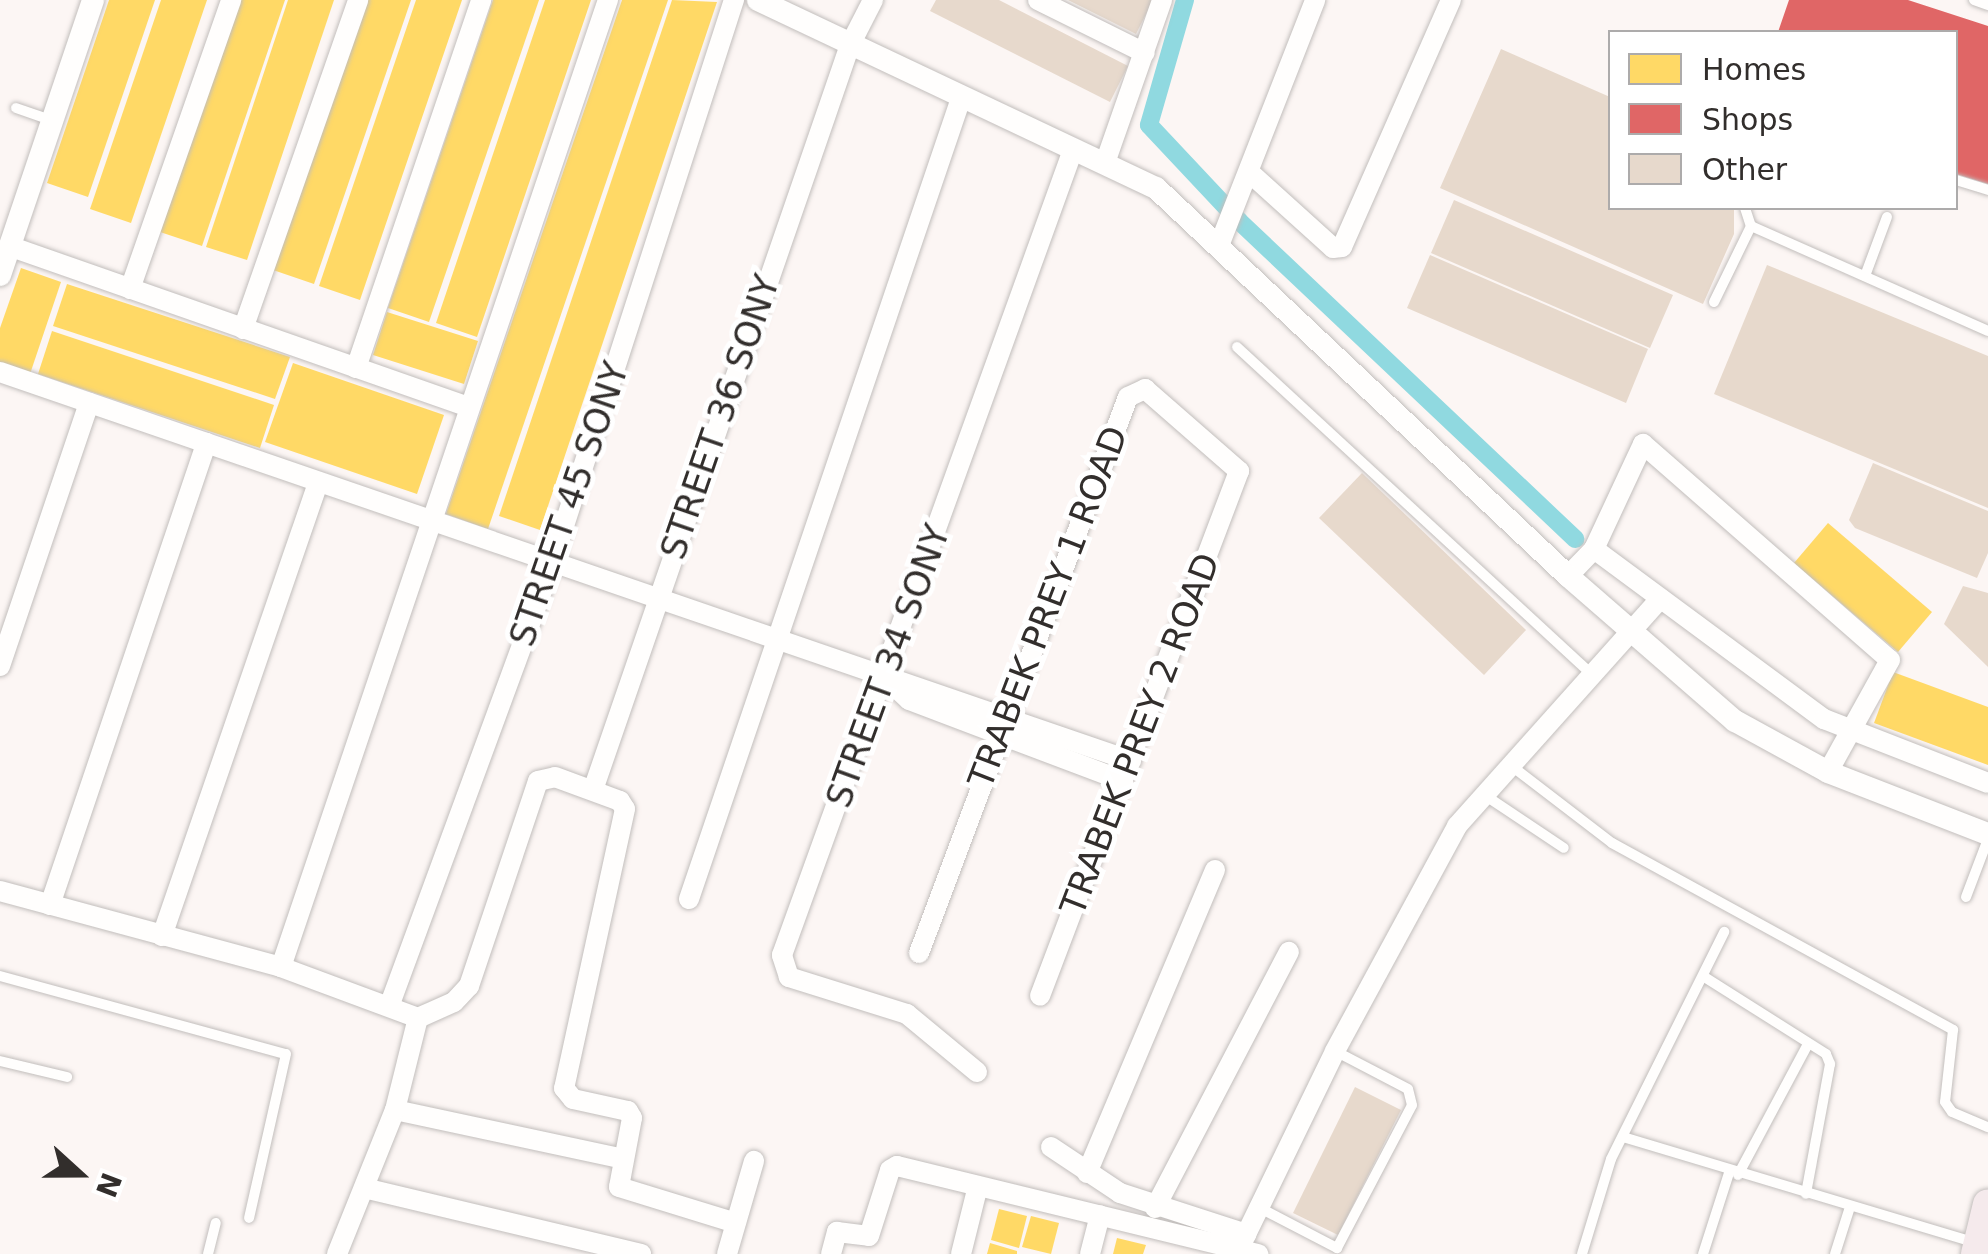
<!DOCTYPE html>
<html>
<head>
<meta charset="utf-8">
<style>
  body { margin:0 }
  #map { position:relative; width:1988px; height:1254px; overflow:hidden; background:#fcf6f4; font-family:"DejaVu Sans",sans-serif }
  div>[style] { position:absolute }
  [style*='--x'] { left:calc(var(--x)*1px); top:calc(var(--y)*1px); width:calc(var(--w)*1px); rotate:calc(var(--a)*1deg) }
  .homes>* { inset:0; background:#ffd966 }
  .shops>* { inset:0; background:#e06666 }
  .canal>* { height:18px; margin:-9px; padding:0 9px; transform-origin:9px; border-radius:9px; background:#90d9e0 }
  .building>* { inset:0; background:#e7d9cc }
  .roads { filter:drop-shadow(0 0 2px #c2bebc) drop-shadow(0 0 2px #c2bebc) }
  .service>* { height:10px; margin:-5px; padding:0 5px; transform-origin:5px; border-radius:5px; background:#fffefd }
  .minor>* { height:20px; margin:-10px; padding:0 10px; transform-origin:10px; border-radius:10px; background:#fffefd }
  .tertiary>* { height:22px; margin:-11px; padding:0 11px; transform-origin:11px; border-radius:11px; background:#fffefd }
  .primary>* { height:30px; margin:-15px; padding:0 15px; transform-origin:15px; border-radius:15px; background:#f5eaec }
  span { translate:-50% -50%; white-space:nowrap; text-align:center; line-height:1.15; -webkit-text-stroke:10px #fff; paint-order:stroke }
  .street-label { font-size:35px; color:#322e2c }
  .legend { position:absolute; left:1608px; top:30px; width:350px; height:180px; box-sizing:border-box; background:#fff; border:2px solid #adabab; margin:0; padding:12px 18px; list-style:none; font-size:30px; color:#322e2c }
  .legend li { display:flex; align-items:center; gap:20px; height:50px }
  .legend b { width:50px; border:2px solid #adabab }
  .north { position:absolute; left:30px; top:1124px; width:100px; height:100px; -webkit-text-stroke:8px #fff; paint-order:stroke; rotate:111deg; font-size:28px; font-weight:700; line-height:40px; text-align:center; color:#322e2c }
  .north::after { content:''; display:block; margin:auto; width:35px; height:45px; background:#322e2c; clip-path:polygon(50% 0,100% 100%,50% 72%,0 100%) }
</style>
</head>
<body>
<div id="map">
  <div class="homes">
    <i style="clip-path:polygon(109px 0,155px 0,88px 197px,47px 183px)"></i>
    <i style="clip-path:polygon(161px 0,207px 0,131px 223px,90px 209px)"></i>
    <i style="clip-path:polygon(239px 0,285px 0,202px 246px,160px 232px)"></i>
    <i style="clip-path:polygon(288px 0,334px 0,247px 260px,206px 247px)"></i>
    <i style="clip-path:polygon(365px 0,411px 0,314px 284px,273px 270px)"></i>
    <i style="clip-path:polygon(416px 0,462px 0,360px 300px,319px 286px)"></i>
    <i style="clip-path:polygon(493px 0,539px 0,429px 322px,388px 308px)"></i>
    <i style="clip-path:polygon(545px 0,591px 0,477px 337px,436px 323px)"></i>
    <i style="clip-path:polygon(622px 0,668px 0,488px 529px,446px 514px)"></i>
    <i style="clip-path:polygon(672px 0,717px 2px,540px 530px,499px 516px)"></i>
    <i style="clip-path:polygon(21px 268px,61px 282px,30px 374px,0 364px,0 328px)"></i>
    <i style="clip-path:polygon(67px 284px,290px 357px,275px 399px,53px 326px)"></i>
    <i style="clip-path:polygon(387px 312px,478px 341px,464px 384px,373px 355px)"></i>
    <i style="clip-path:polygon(52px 331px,274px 405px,260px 448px,38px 374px)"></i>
    <i style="clip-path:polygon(293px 363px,444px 415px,417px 494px,265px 442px)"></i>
    <i style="clip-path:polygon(1828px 523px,1932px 612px,1898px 652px,1794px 563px)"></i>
    <i style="clip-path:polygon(1893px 672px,1988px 707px,1988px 765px,1874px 723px)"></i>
    <i style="clip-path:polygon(999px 1209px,1027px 1216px,1019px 1248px,991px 1240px)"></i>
    <i style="clip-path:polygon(1031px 1216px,1059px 1223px,1051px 1254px,1022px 1247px)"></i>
    <i style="clip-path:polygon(1117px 1238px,1146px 1245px,1143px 1254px,1113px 1254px)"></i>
    <i style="clip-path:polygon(990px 1243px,1017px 1251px,1017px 1254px,987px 1254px)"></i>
  </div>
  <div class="shops">
    <i style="clip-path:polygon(1789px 0,1908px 0,1988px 26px,1988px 184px,1956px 174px,1956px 32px,1778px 32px)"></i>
  </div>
  <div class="canal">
    <i style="--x:1185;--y:0;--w:130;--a:106.1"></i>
    <i style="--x:1149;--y:125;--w:132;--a:46.8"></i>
    <i style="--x:1239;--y:221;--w:463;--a:43.4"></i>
  </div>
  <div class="building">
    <i style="clip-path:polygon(936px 0,999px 0,1128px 66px,1110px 102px,930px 11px)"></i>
    <i style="clip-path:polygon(1068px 0,1153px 0,1136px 34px)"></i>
    <i style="clip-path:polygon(1501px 49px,1610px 97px,1610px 208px,1734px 208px,1734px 234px,1703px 304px,1440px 188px)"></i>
    <i style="clip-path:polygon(1454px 200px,1673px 295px,1650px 348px,1431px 253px)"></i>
    <i style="clip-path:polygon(1430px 255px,1648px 349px,1626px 403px,1407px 308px)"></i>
    <i style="clip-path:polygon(1767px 265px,1988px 356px,1988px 508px,1714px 394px)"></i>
    <i style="clip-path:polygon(1873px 463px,1988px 511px,1988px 553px,1977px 578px,1855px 528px,1849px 520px)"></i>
    <i style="clip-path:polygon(1362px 473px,1526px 630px,1484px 675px,1319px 518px)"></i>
    <i style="clip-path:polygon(1963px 586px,1988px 593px,1988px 667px,1944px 624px)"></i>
    <i style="clip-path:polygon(1355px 1087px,1401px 1110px,1338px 1235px,1293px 1213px)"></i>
  </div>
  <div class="roads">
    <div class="service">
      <i style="--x:1974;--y:0;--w:15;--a:20"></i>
      <i style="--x:16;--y:108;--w:37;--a:19"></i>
      <i style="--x:1956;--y:180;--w:34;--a:17"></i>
      <i style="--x:1745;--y:208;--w:19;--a:72"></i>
      <i style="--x:1751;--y:226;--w:259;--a:23.9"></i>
      <i style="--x:1865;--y:276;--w:63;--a:-69.6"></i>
      <i style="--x:1714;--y:302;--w:85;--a:-64"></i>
      <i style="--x:1237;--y:347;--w:482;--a:42.7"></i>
      <i style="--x:1509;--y:764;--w:130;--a:37.5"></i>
      <i style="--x:1612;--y:843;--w:389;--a:28.7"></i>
      <i style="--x:1953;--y:1030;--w:72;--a:96.3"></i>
      <i style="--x:1945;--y:1102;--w:12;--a:55"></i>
      <i style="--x:1952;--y:1112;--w:39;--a:23"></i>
      <i style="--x:1483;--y:794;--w:97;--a:33.7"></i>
      <i style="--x:1966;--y:897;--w:62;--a:-69.2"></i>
      <i style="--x:0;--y:976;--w:296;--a:15.3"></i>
      <i style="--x:286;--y:1054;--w:168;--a:102.7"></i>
      <i style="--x:1706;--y:978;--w:142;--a:32.3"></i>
      <i style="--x:1826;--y:1054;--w:11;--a:68"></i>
      <i style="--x:1830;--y:1064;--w:132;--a:100.5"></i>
      <i style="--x:0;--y:1061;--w:69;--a:13.4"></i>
      <i style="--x:1623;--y:1137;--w:369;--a:16.7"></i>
      <i style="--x:1738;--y:1175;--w:146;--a:-61.9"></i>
      <i style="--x:1260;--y:1208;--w:87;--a:27.5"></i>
      <i style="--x:1337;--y:1248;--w:161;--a:-62.3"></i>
      <i style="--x:1412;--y:1105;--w:16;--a:-104"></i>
      <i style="--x:1408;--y:1089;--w:82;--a:-152.5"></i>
      <i style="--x:208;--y:1254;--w:32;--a:-76"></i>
      <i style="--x:1582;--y:1254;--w:99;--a:-73"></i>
      <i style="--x:1611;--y:1159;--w:254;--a:-63.5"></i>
      <i style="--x:1703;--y:1254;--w:85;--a:-72.2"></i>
      <i style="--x:1835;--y:1254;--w:49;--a:-72.3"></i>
    </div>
    <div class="minor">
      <i style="--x:1038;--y:0;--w:119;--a:26.4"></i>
      <i style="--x:1105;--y:163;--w:173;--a:-70.7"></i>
      <i style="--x:1249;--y:172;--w:113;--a:42.1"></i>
      <i style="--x:1333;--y:248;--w:9;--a:-6"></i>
      <i style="--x:1342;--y:247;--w:270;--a:-66.2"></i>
      <i style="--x:1220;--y:243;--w:261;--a:-68.6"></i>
      <i style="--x:9;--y:246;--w:488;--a:19.3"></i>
      <i style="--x:130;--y:289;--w:306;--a:-70.7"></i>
      <i style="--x:243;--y:329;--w:349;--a:-70.7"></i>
      <i style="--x:356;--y:368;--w:389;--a:-71.2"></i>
      <i style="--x:0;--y:372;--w:1196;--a:18.98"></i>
      <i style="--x:1594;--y:549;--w:286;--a:36.5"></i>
      <i style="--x:1824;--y:719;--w:176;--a:21.3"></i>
      <i style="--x:1568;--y:576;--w:37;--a:-46"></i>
      <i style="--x:1594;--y:549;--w:116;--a:-65"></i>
      <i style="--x:1643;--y:444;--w:328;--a:41.2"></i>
      <i style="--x:1890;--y:660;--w:128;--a:119"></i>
      <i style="--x:0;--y:666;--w:278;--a:-71.3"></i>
      <i style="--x:893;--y:685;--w:22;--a:43"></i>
      <i style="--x:909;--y:700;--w:229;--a:20.7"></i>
      <i style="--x:593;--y:790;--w:788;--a:-70.97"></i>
      <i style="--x:850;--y:45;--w:51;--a:-62.9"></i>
      <i style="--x:0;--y:891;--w:291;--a:15.1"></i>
      <i style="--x:281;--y:967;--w:146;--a:20.4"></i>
      <i style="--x:689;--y:899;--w:846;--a:-71.24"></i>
      <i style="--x:50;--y:905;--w:488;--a:-71.3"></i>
      <i style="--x:162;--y:936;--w:480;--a:-71"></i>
      <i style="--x:919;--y:953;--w:594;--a:-69.4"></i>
      <i style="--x:1128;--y:397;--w:19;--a:-25"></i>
      <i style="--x:1145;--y:389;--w:125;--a:41.1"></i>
      <i style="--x:1239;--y:471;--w:561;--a:110.76"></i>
      <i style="--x:281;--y:967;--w:1021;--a:-71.32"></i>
      <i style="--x:390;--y:1004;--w:470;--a:-69.8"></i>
      <i style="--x:552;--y:563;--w:592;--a:-72.09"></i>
      <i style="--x:418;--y:1018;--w:39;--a:-24"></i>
      <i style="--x:454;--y:1002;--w:22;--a:-47"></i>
      <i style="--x:469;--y:986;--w:216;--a:-71.4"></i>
      <i style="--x:538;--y:781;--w:17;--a:-13"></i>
      <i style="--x:555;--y:777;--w:69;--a:20.3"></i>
      <i style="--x:620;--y:801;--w:9;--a:58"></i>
      <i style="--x:625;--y:809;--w:286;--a:102.3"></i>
      <i style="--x:564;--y:1088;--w:14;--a:51"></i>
      <i style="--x:573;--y:1099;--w:56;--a:12.3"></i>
      <i style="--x:628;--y:1111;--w:8;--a:60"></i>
      <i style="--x:632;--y:1118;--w:70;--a:100.7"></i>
      <i style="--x:619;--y:1187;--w:122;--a:17.1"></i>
      <i style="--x:977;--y:1072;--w:91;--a:-140.4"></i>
      <i style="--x:907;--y:1014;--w:124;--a:-162.6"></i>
      <i style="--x:789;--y:977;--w:23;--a:-108"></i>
      <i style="--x:782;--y:955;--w:856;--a:-70.13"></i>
      <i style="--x:395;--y:1110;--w:233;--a:12.1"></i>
      <i style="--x:1051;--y:1147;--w:83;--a:33.7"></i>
      <i style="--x:1120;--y:1193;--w:133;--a:18"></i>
      <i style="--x:1087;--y:1173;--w:329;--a:-67.1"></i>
      <i style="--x:364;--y:1188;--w:285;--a:13.4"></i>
      <i style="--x:1155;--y:1208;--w:289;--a:-62.4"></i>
      <i style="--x:1239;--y:1249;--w:220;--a:-64.1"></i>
      <i style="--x:1335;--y:1051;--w:256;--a:-61.5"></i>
      <i style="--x:1457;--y:826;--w:305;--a:-48.2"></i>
      <i style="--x:337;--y:1254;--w:155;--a:-68.1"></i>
      <i style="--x:395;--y:1110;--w:95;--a:-76"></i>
      <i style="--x:727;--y:1254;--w:97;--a:-73.8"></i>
      <i style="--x:831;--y:1254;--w:23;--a:-75"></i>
      <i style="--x:837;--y:1232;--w:32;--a:7"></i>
      <i style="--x:869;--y:1236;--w:69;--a:-72.3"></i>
      <i style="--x:890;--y:1170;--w:8;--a:-30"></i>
      <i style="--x:897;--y:1166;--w:372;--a:13.7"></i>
      <i style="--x:961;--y:1254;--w:70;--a:-76"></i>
      <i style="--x:1090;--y:1254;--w:40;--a:-75.6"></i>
    </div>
    <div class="tertiary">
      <i style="--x:758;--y:0;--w:440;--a:25.3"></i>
      <i style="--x:1156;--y:188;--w:566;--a:43.28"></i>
      <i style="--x:1568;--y:576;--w:221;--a:41"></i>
      <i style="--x:1735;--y:721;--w:106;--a:28.7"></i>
      <i style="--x:1828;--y:772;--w:172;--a:21.2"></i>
      <i style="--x:0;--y:275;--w:290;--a:-71.3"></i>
    </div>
    <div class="primary">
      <i style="--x:1976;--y:1254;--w:51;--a:-76.5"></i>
    </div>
  </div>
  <div class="street-label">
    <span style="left:720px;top:417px;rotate:-71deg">STREET 36 SONY</span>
    <span style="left:569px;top:504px;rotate:-71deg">STREET 45 SONY</span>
    <span style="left:1048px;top:607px;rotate:-69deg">TRABEK PREY 1 ROAD</span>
    <span style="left:888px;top:666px;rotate:-70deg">STREET 34 SONY</span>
    <span style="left:1140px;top:734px;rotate:-69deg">TRABEK PREY 2 ROAD</span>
  </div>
  <ul class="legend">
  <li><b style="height:28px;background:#ffd966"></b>Homes</li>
  <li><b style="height:28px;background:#e06666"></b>Shops</li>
  <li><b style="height:28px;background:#e7d9cc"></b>Other</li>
  </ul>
  <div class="north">N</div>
</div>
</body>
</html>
